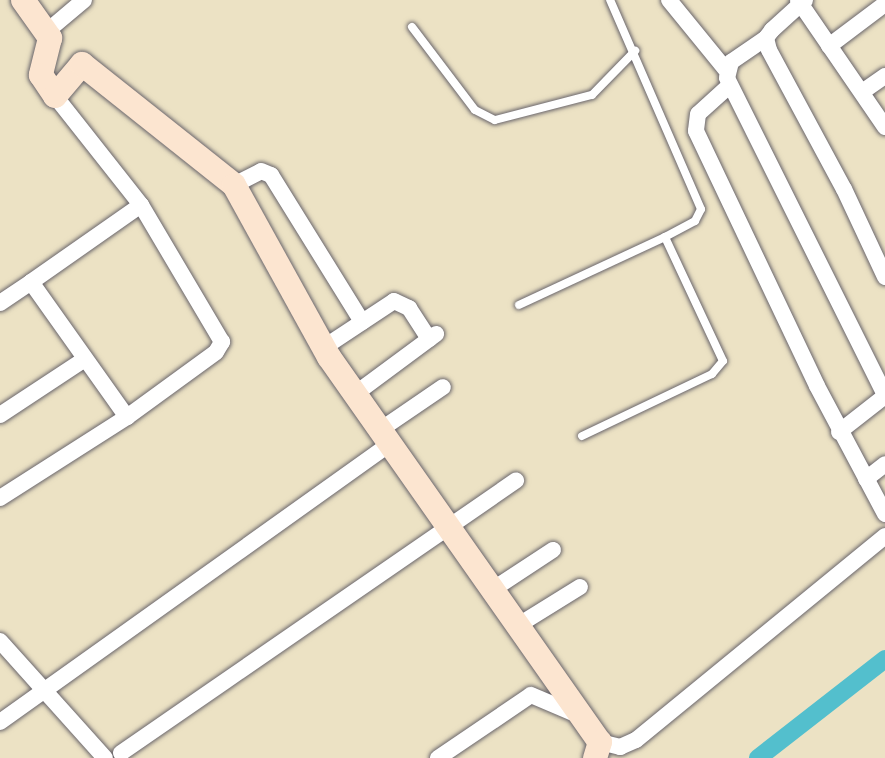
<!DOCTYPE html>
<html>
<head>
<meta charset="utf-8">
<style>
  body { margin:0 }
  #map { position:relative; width:885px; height:758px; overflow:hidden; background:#ece2c4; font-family:"Libre Caslon Text",serif }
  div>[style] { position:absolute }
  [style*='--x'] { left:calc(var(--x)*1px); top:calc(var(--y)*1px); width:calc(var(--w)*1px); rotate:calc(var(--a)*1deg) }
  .canal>* { height:18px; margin:-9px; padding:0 9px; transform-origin:9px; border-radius:9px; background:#53bfcd }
  .roads { filter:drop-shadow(0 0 2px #69656b) drop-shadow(0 0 2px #69656b) }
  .lane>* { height:8px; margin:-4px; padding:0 4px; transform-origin:4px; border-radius:4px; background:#fff }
  .street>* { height:16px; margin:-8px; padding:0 8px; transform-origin:8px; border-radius:8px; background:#fff }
  .secondary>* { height:24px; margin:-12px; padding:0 12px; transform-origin:12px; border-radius:12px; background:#fce5d0 }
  span { translate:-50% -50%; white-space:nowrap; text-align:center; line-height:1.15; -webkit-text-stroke:6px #f6f6f2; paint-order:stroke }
</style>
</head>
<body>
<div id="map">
  <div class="canal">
    <i style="--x:758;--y:758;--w:161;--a:-37.9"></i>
  </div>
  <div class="roads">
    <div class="lane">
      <i style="--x:412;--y:27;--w:104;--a:52.8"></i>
      <i style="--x:475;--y:110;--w:22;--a:27"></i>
      <i style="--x:495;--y:120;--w:100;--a:-14.5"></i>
      <i style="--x:592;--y:95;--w:62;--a:-45.7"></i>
      <i style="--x:519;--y:305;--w:161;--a:-25"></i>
      <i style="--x:582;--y:436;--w:144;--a:-25.5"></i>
      <i style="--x:712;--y:374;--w:17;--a:-50"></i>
      <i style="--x:723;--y:361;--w:137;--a:-115.1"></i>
      <i style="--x:665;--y:237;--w:34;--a:-28"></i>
      <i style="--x:695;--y:221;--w:13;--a:-63"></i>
      <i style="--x:701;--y:209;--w:228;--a:-113.5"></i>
    </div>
    <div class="street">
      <i style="--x:669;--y:0;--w:90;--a:50.8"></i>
      <i style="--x:798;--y:0;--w:154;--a:55.6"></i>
      <i style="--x:805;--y:0;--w:45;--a:137.7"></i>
      <i style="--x:772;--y:30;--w:10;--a:127"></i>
      <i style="--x:766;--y:38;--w:12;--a:76"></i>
      <i style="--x:769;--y:50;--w:158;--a:61.7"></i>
      <i style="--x:844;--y:189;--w:97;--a:65"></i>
      <i style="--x:45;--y:33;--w:51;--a:-40.2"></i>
      <i style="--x:766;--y:38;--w:42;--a:145.6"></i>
      <i style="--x:731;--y:62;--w:16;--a:104"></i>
      <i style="--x:727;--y:78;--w:354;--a:63.5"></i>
      <i style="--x:829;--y:46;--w:70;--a:-36.9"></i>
      <i style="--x:730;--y:85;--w:43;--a:137.8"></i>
      <i style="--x:698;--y:114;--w:17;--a:97"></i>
      <i style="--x:696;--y:131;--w:282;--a:64.6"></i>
      <i style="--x:817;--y:386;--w:145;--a:62"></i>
      <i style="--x:862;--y:92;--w:28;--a:-35"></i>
      <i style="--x:55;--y:96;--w:139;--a:51.7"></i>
      <i style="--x:141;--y:205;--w:134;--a:145"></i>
      <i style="--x:31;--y:282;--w:166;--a:54.6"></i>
      <i style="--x:234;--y:185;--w:30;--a:-27"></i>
      <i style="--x:261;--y:171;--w:11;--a:22"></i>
      <i style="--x:271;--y:175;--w:173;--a:58.2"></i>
      <i style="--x:0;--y:303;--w:37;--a:-34"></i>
      <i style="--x:323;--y:348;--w:85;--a:-33.5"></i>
      <i style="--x:394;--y:301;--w:17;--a:25"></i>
      <i style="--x:409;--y:308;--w:37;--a:57"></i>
      <i style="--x:355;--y:394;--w:101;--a:-36.5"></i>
      <i style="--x:0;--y:415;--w:102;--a:-33.4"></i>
      <i style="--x:380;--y:430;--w:76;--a:-34.3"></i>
      <i style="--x:839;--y:432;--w:58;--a:-38"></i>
      <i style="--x:866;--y:479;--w:24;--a:-38"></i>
      <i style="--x:0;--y:498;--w:151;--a:-32.5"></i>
      <i style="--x:127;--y:417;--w:110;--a:-36.1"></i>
      <i style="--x:216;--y:352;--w:12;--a:-59"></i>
      <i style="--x:222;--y:342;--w:159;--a:-120.6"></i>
      <i style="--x:492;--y:590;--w:73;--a:-33.3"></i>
      <i style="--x:517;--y:626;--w:74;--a:-31.8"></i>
      <i style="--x:0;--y:641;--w:157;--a:48.1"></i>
      <i style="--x:0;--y:722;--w:479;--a:-35.5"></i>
      <i style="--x:600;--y:742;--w:21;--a:14"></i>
      <i style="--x:620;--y:747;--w:17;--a:-24"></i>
      <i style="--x:636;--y:740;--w:322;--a:-39.3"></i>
      <i style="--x:121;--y:753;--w:480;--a:-34.6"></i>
      <i style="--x:438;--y:758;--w:112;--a:-34.1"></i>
      <i style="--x:531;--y:695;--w:51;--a:23.1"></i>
    </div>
    <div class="secondary">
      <i style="--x:23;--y:0;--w:47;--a:54.6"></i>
      <i style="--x:50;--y:38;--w:38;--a:104"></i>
      <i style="--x:41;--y:75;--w:25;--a:56"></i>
      <i style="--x:55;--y:96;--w:42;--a:-49.8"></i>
      <i style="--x:82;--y:64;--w:194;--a:38.5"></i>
      <i style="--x:234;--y:185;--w:196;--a:61.1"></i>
      <i style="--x:329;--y:357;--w:471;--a:54.9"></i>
      <i style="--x:600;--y:742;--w:17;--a:107"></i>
    </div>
  </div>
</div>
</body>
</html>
